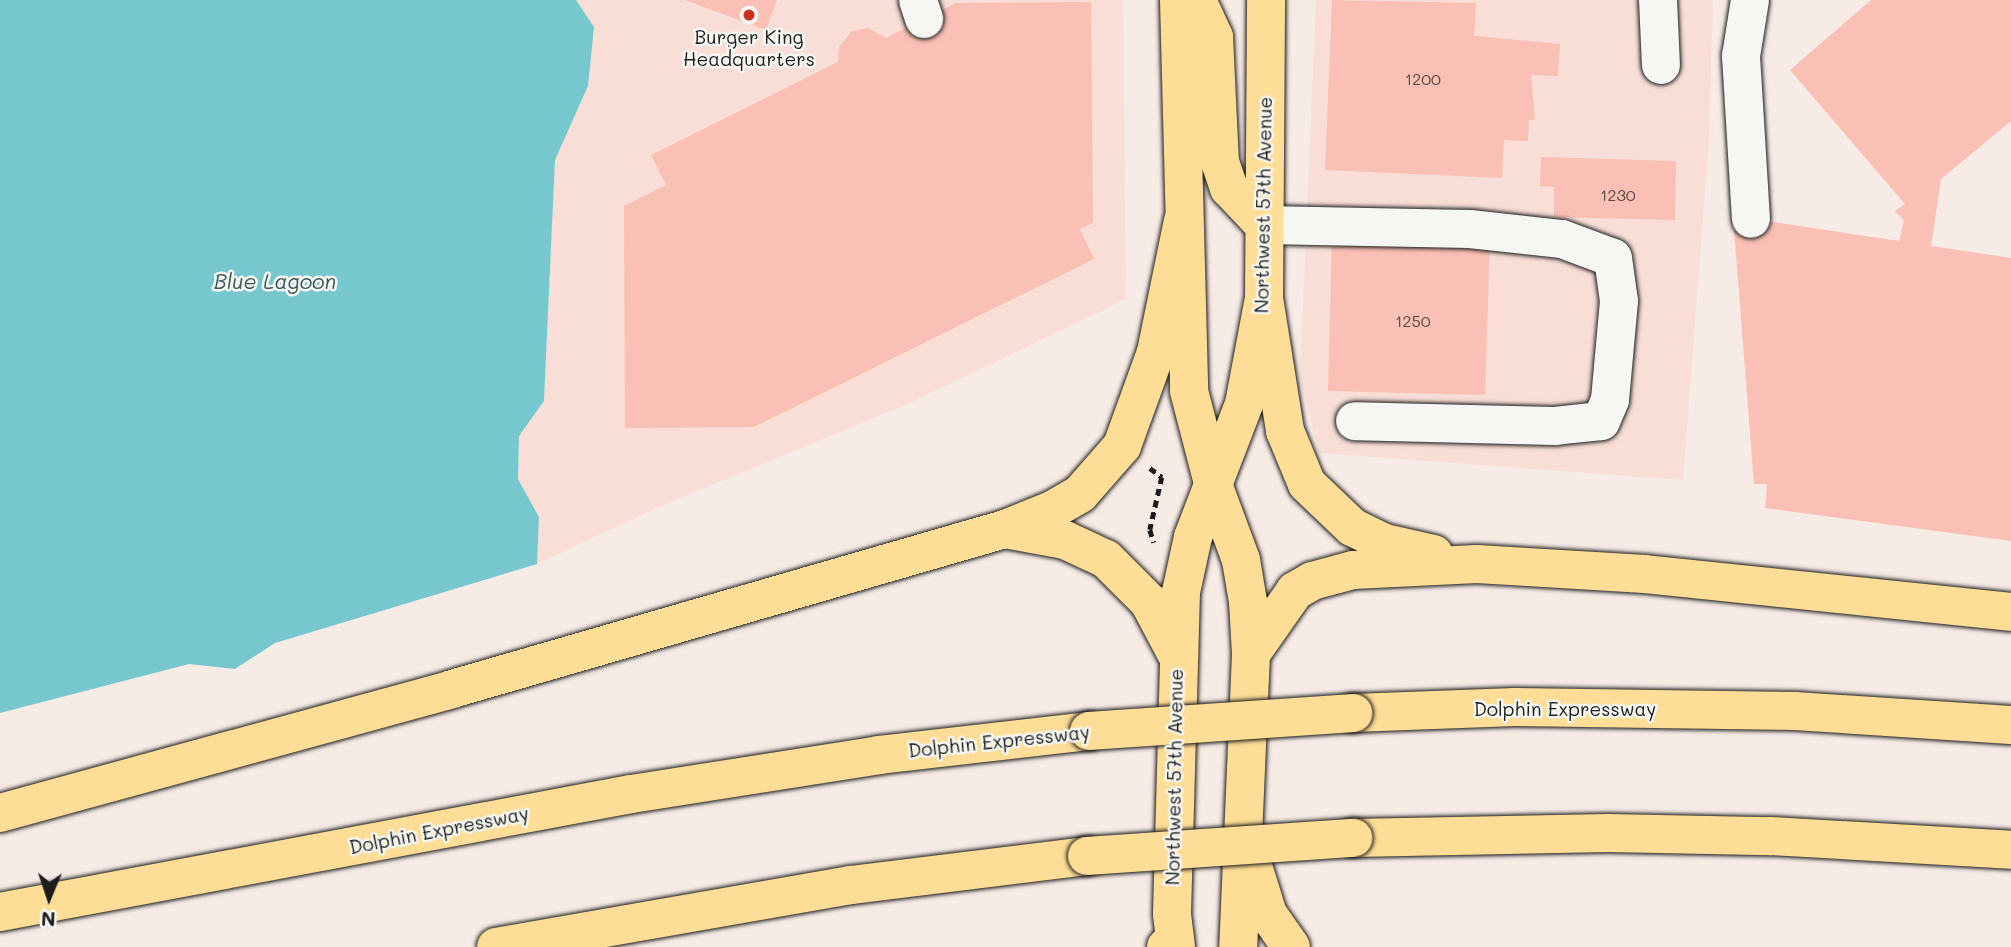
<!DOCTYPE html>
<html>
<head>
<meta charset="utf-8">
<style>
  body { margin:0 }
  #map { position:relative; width:2011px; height:947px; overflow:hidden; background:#f7ebe6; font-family:Mali,sans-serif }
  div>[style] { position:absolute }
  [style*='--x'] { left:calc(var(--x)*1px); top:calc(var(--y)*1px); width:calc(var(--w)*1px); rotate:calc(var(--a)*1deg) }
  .built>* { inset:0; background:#f8ded7 }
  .water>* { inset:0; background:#76c7ce }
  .building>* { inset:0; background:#fabfb5 }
  .path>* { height:4.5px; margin-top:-2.25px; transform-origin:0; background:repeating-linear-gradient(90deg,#1c1c1c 0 7px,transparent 0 12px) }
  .roads { filter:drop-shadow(0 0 2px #1c1c1c) drop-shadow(0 0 2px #1c1c1c) }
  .minor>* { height:38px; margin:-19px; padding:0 19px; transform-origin:19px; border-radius:19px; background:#f6f6f2 }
  .major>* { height:38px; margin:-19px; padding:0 19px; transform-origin:19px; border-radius:19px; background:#fedd96 }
  .highway>* { height:38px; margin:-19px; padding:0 19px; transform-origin:19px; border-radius:19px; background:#fedd96 }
  .bridges { filter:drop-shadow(0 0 2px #1c1c1c) drop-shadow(0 0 2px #1c1c1c) }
  .highway-bridge>* { height:38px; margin:-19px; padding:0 19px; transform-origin:19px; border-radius:19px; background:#fedd96 }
  .dots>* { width:19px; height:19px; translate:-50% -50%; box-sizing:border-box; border:4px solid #f6f6f2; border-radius:50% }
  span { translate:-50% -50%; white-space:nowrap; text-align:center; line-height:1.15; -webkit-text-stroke:5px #f6f6f2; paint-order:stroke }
  .number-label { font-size:16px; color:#544542 }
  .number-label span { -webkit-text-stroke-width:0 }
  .poi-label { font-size:19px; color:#1c1c1c }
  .street-label { font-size:19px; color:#1c1c1c }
  .water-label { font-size:21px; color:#3c585a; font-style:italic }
  .north { position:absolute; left:14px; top:863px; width:70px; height:70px; -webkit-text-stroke:5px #f6f6f2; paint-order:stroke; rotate:182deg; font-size:19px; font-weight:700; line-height:28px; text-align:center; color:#1c1c1c }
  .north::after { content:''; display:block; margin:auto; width:24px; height:32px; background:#1c1c1c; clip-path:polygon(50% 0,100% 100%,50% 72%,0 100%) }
</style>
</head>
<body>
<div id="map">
  <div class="built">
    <i style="clip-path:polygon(576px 0,1123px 0,1126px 299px,908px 404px,661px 506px,537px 564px,539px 517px,518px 479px,519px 436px,544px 401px,555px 160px,588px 85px,594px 27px)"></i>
    <i style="clip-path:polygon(1316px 0,1713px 0,1709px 139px,1683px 480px,1319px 453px,1300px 376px)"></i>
  </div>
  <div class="water">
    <i style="clip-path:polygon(0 0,576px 0,594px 27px,588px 86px,555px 160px,544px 401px,519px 436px,518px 479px,539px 517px,537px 564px,275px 643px,235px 669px,189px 664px,0 713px)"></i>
  </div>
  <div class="building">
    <i style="clip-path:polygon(685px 0,777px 0,766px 30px)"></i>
    <i style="clip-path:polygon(1332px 0,1476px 3px,1474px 36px,1560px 44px,1558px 76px,1531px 75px,1535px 120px,1529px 120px,1528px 141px,1504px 140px,1502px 178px,1325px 170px)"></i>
    <i style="clip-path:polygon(1871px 0,2011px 0,2011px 121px,1941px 179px,1931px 246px,2011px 258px,2011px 541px,1765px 508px,1767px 484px,1754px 484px,1733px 216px,1899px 241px,1904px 221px,1895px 211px,1905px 204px,1790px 70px)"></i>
    <i style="clip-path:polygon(1091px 2px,1093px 223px,1080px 229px,1094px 259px,754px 427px,625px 428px,624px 206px,666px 185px,651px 155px,838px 62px,839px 47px,852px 31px,868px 28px,886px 38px,956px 3px)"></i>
    <i style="clip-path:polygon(1541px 157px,1676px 161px,1675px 220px,1554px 217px,1554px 187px,1540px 186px)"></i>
    <i style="clip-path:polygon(1332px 234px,1490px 238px,1485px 395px,1328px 391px)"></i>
  </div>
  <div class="path">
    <i style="--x:1150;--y:468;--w:15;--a:37"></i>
    <i style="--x:1162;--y:477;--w:54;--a:102.8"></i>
    <i style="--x:1150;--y:530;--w:13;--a:72"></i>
  </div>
  <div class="roads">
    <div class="minor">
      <i style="--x:918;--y:0;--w:20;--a:72"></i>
      <i style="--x:1658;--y:0;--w:65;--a:87.4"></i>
      <i style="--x:1750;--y:0;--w:57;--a:99.1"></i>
      <i style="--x:1741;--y:56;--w:163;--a:86.5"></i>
      <i style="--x:1264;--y:225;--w:206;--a:1.1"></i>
      <i style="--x:1470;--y:229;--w:93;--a:6.2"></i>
      <i style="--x:1562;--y:239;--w:54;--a:20.4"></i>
      <i style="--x:1613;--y:258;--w:43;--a:82.1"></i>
      <i style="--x:1619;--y:301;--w:99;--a:95.2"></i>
      <i style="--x:1610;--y:400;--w:23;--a:113"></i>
      <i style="--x:1601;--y:421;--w:46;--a:173.8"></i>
      <i style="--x:1555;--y:426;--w:200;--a:-178.6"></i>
    </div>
    <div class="major">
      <i style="--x:1179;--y:0;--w:391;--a:88.5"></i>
      <i style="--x:1189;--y:391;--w:99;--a:75.4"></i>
      <i style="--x:1214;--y:487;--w:78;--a:69.7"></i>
      <i style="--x:1241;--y:560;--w:43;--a:80.5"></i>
      <i style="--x:1248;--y:602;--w:52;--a:86.7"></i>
      <i style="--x:1251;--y:654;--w:293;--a:92.5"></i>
      <i style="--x:1197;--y:0;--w:41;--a:65.3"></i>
      <i style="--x:1214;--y:37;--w:125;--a:87.3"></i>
      <i style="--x:1220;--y:162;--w:28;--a:71"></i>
      <i style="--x:1229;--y:188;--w:51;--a:46.6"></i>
      <i style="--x:1176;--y:947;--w:33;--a:-97"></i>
      <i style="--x:1172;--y:914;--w:322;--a:-88.4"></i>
      <i style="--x:1181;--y:592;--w:56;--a:-77.7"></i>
      <i style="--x:1193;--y:537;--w:142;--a:-69"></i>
      <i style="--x:1244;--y:404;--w:108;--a:-79.3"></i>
      <i style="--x:1264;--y:298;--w:298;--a:-89.6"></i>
    </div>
    <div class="highway">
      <i style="--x:1264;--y:298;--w:135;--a:81"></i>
      <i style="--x:1285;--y:431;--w:57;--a:67.5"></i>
      <i style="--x:1307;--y:484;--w:62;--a:43.7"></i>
      <i style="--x:1352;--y:527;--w:37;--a:26"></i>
      <i style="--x:1385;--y:543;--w:50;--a:12.7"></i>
      <i style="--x:1005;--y:529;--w:61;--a:10.4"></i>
      <i style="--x:1065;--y:540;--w:45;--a:24.9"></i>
      <i style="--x:1106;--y:559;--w:61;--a:45"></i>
      <i style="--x:1149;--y:602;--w:58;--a:62.1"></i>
      <i style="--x:1251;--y:654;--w:77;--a:-55.1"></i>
      <i style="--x:1295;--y:591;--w:20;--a:-30"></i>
      <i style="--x:1312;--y:581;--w:42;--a:-15"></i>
      <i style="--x:1353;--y:570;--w:124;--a:-2.8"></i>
      <i style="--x:1477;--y:564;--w:168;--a:3.4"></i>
      <i style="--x:1645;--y:574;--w:368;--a:5.9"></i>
      <i style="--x:1353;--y:713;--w:162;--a:-2.1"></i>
      <i style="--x:1515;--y:707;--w:280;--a:0.8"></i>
      <i style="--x:1795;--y:711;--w:216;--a:3.7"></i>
      <i style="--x:0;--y:813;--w:469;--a:-15.3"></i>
      <i style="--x:452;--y:689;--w:576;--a:-16.14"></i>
      <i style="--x:1005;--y:529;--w:53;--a:-22.2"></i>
      <i style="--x:1054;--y:509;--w:30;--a:-30"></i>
      <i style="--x:1080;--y:494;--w:64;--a:-48.8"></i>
      <i style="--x:1122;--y:446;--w:100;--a:-70.1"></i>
      <i style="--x:1156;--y:352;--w:134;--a:-78.4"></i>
      <i style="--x:1244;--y:837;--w:81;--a:72.7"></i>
      <i style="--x:1268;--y:914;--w:40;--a:55.1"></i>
      <i style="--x:1353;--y:838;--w:255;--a:-1.1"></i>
      <i style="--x:1608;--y:833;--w:163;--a:1.1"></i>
      <i style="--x:1771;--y:836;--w:240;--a:3.3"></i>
      <i style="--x:0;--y:912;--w:642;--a:-10.59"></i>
      <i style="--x:631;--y:794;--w:251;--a:-8.9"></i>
      <i style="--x:879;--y:755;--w:211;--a:-6.5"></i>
      <i style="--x:496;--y:947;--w:360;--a:-9.9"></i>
      <i style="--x:851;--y:885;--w:238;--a:-7"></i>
      <i style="--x:1166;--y:947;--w:12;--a:-42"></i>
    </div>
  </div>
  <div class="bridges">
    <div class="highway-bridge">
      <i style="--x:1089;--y:731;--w:265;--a:-3.9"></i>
      <i style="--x:1087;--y:856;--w:267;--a:-3.9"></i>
    </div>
  </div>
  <div class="dots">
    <i style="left:749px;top:15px;background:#c8321e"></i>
  </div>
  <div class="number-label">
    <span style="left:1423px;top:79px">1200</span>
    <span style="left:1618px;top:195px">1230</span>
    <span style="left:1413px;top:321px">1250</span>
  </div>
  <div class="poi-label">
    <span style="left:749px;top:48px">Burger King<br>Headquarters</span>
  </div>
  <div class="street-label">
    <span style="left:1263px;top:205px;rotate:-89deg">Northwest 57th Avenue</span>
    <span style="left:1565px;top:709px">Dolphin Expressway</span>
    <span style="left:999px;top:741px;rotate:-6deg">Dolphin Expressway</span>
    <span style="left:1174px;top:777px;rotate:-89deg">Northwest 57th Avenue</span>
    <span style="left:439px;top:830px;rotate:-11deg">Dolphin Expressway</span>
  </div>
  <div class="water-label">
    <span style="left:275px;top:281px">Blue Lagoon</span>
  </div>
  <div class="north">N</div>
</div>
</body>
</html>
